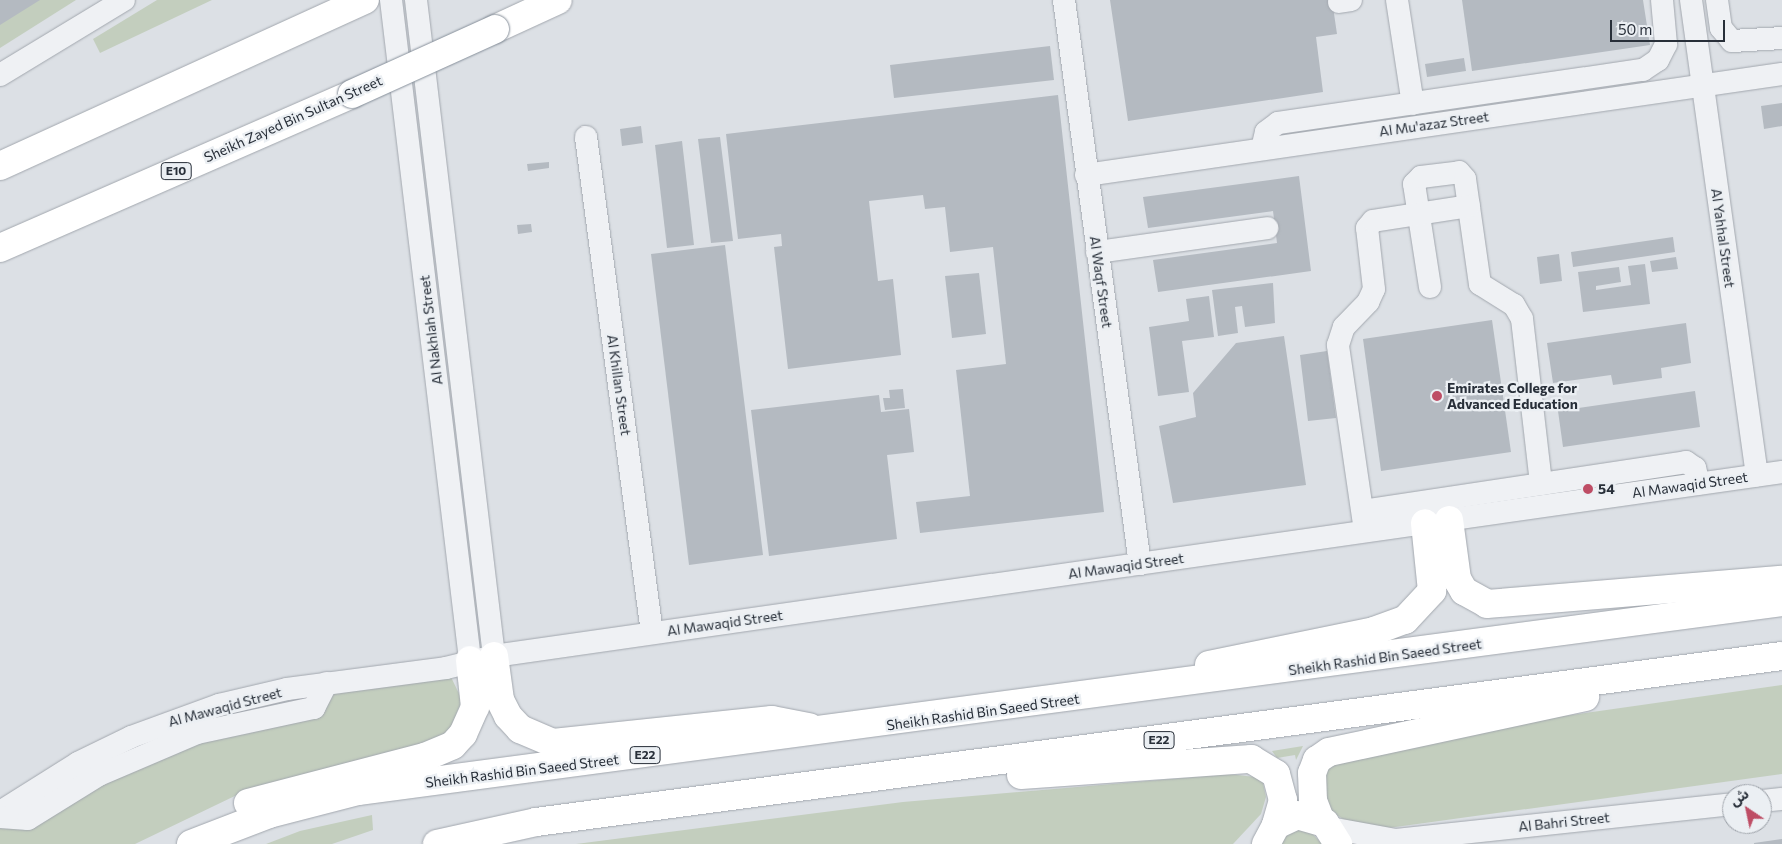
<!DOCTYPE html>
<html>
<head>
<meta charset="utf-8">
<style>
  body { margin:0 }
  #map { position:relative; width:1782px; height:844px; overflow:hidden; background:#dce0e5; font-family:Commissioner,"Noto Sans Arabic",sans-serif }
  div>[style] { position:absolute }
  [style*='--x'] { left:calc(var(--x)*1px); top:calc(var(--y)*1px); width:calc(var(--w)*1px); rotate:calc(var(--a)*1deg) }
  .green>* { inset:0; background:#c3cebe }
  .building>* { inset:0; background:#b4bac1 }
  .roads { filter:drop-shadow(0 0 1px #a2a7ae) drop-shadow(0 0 1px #a2a7ae) }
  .minor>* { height:22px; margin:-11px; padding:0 11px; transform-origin:11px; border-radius:11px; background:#eff1f4 }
  .major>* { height:28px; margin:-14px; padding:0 14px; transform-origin:14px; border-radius:14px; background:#fff }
  .highway>* { height:28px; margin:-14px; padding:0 14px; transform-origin:14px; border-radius:14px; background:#fff }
  .bridges { filter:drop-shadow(0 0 1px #868f9a) drop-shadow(0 0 1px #868f9a) }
  .highway-bridge>* { height:28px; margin:-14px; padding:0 14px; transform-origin:14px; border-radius:14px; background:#fff }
  .dots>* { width:14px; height:14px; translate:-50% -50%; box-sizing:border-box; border:2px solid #ebeff3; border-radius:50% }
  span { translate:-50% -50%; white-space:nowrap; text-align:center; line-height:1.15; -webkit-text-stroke:4.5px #ebeff3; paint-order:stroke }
  .shield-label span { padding:1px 4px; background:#ebeff3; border:1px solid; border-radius:4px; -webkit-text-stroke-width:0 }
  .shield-label { font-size:12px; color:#282f39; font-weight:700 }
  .street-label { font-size:14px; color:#282f39 }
  .poi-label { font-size:14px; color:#282f39; font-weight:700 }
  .left { translate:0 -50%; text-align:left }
  .north { position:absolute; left:1722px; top:784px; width:50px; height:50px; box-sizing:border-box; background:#ebeff3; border:1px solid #9da2a9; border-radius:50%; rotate:326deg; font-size:14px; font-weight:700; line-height:20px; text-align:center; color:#282f39 }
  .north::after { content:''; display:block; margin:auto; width:18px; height:22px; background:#be4d65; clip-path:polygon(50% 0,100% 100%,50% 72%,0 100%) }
  .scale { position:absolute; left:1610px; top:20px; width:115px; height:22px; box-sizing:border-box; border:2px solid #282f39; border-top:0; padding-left:6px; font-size:15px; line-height:18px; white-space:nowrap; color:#282f39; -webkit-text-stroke:4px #ebeff3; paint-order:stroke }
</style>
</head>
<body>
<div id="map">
  <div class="green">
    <i style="clip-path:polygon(0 0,76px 0,0 48px)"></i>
    <i style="clip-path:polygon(157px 0,212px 0,100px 53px,93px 39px)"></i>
    <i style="clip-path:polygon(451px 677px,462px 700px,447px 737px,241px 793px,135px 844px,0 844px,0 825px,159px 753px,322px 714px,333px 692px)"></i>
    <i style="clip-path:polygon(1782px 685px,1782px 774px,1381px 829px,1355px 827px,1331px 811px,1317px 792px,1319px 771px,1334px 761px,1515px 723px)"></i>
    <i style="clip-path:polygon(1303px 746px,1296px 760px,1295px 755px,1277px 758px,1272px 751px)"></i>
    <i style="clip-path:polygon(1229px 774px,1255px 777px,1263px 783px,1266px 797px,1261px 814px,1233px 844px,576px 844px,903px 802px)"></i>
    <i style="clip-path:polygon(372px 815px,373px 830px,332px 844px,266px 844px,300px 831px)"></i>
    <i style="clip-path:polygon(1291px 827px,1309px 830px,1322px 844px,1271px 844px)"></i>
  </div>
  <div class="building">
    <i style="clip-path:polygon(0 0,40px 0,0 25px)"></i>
    <i style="clip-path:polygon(1110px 0,1332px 0,1337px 34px,1316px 37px,1323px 92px,1128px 121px)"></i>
    <i style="clip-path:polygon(1462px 0,1643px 0,1650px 45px,1472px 71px)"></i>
    <i style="clip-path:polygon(1050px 46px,1054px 80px,894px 98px,890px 65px)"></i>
    <i style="clip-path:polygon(1464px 58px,1466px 71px,1427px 77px,1425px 64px)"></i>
    <i style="clip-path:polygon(1058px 95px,1104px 512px,920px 533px,916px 502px,970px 496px,956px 370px,1006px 364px,993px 247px,950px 252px,945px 207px,925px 209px,923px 195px,869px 201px,878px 281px,893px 279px,901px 355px,788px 369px,774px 247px,782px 246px,781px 234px,738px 239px,726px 134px)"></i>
    <i style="clip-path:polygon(1782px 103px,1782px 126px,1764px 129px,1761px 106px)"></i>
    <i style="clip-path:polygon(641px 126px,643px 143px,622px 146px,620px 129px)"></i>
    <i style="clip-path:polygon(720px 137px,733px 241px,711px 243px,698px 139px)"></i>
    <i style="clip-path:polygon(682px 141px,694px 245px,667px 248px,655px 145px)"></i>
    <i style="clip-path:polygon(549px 162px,549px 168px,528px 171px,527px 164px)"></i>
    <i style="clip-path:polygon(1299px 176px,1311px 271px,1158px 292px,1153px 260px,1277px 243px,1273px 211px,1148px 228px,1143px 197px)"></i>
    <i style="clip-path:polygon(531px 224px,532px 232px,518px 234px,517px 225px)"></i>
    <i style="clip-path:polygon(1673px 237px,1675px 252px,1573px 267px,1571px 252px)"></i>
    <i style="clip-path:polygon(725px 245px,763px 555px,689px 565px,651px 254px)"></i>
    <i style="clip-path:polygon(1559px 254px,1562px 281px,1540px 284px,1537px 257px)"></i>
    <i style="clip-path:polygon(1676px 257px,1678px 269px,1652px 272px,1650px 261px)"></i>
    <i style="clip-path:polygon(1645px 264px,1650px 304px,1583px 312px,1578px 272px,1619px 267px,1621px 282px,1596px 286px,1596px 290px,1631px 285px,1628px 266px)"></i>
    <i style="clip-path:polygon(979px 273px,986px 334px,952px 338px,945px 276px)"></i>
    <i style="clip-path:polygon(1273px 283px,1275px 323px,1245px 327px,1242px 306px,1235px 307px,1238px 333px,1218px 336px,1212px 290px)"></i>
    <i style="clip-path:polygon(1209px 296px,1214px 337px,1182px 341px,1189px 392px,1158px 396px,1149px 327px,1189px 321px,1186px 299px)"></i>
    <i style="clip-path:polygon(1492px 320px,1511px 452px,1381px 471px,1363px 339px)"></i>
    <i style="clip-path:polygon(1686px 323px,1691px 363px,1661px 368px,1662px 378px,1613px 385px,1611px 375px,1553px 383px,1547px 343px)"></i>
    <i style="clip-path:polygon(1284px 336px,1306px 485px,1173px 503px,1159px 426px,1196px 417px,1193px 393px,1236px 343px)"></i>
    <i style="clip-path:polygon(1327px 351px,1336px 418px,1308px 421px,1300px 355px)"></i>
    <i style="clip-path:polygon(903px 389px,905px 408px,885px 410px,883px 398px,890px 398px,889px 390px)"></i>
    <i style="clip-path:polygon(1695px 391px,1700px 427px,1563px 447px,1558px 411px)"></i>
    <i style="clip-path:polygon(879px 395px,881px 412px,909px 409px,914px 452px,887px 455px,897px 539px,769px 556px,751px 410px)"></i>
    <i style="clip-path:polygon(1782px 839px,1782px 844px,1754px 844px,1754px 843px)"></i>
  </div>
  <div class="roads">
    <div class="minor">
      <i style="--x:391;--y:0;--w:665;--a:83.17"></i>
      <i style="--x:416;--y:0;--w:661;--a:83.22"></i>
      <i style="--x:1064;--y:0;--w:569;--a:82.33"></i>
      <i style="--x:1397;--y:0;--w:105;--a:81.3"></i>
      <i style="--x:1691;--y:0;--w:480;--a:82.1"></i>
      <i style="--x:1717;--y:0;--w:28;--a:82"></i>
      <i style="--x:1721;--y:28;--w:17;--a:50"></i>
      <i style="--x:1732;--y:41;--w:50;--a:-3.4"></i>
      <i style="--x:1339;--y:2;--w:12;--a:-9"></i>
      <i style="--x:0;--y:75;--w:145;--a:-31.2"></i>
      <i style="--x:586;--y:137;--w:500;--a:82.42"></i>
      <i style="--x:1262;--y:149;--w:17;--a:-77"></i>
      <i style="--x:1266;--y:132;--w:15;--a:-37"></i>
      <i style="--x:1278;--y:123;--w:369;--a:-8.3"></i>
      <i style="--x:1643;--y:70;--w:18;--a:-34"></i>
      <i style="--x:1658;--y:60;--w:18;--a:-63"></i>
      <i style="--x:1666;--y:44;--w:44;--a:-95.2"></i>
      <i style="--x:1086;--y:175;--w:703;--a:-8.26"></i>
      <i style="--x:1097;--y:252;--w:172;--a:-8"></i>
      <i style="--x:1430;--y:287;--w:104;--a:-98.8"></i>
      <i style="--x:1414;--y:184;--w:10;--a:-45"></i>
      <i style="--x:1421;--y:177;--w:38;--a:-7"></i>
      <i style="--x:1459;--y:172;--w:9;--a:49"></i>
      <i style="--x:1465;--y:179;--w:106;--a:81.9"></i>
      <i style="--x:1480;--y:284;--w:40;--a:32"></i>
      <i style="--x:1514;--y:305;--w:16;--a:60"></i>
      <i style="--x:1522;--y:319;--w:166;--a:83.4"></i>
      <i style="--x:1363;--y:511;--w:327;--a:-8.6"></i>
      <i style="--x:1686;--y:462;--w:11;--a:34"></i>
      <i style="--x:1695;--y:468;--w:16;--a:76"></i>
      <i style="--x:1365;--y:531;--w:188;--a:-98.3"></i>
      <i style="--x:1338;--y:345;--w:19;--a:-72"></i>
      <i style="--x:1344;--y:327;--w:35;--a:-46"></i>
      <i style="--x:1368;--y:302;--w:14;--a:-65"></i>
      <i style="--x:1374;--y:289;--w:61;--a:-96.5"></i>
      <i style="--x:1367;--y:228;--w:9;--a:-49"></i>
      <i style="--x:1373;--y:221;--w:97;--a:-8.9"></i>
      <i style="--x:1762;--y:801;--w:20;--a:-6"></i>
      <i style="--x:0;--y:812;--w:92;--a:-32.1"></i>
      <i style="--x:78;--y:763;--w:59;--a:-26.1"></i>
      <i style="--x:131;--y:737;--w:94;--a:-20"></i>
      <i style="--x:219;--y:705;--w:70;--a:-13.2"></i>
      <i style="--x:287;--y:689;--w:160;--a:-7.5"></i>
      <i style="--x:446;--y:668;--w:49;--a:-14"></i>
      <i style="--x:494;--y:656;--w:1301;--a:-8.13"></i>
      <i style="--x:0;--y:817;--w:28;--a:4"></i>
      <i style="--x:28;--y:819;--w:84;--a:-31.8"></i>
      <i style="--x:99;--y:775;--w:107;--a:-23.2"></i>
      <i style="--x:197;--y:733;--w:120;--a:-12.1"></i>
      <i style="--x:314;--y:708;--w:28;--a:-63"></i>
      <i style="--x:1330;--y:828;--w:67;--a:10.3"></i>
      <i style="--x:1396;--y:840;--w:338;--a:-6.1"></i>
    </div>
    <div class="major">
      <i style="--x:1266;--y:844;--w:21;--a:-62"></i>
      <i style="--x:1276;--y:825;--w:23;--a:-25"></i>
      <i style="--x:1297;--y:815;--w:29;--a:16"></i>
      <i style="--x:1325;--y:823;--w:25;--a:58"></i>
    </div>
    <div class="highway">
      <i style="--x:495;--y:29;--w:69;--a:-24.7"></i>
      <i style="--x:0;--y:166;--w:401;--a:-24.5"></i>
      <i style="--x:0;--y:248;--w:384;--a:-23.6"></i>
      <i style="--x:1449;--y:520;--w:60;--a:82.3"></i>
      <i style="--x:1457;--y:579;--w:14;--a:60"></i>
      <i style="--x:1464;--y:591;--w:26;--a:29"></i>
      <i style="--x:1487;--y:604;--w:296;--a:-4.7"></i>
      <i style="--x:494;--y:656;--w:44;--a:82.2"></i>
      <i style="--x:500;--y:700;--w:18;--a:63"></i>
      <i style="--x:508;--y:716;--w:18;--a:47"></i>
      <i style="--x:520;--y:729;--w:36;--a:23"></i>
      <i style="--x:553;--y:743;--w:220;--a:-6"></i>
      <i style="--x:772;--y:720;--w:38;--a:11"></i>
      <i style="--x:1209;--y:665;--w:168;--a:-11.6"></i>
      <i style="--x:1374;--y:631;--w:33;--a:-20"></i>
      <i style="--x:1405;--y:620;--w:40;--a:-47"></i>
      <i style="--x:1432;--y:591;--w:68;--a:-95.9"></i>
      <i style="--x:1021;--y:775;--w:231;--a:-4"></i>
      <i style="--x:1251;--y:759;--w:29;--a:31"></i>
      <i style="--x:1276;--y:774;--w:27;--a:75"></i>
      <i style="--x:1283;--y:800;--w:26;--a:106"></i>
      <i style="--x:248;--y:803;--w:183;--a:-14.6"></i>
      <i style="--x:425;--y:757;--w:30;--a:-23"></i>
      <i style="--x:453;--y:745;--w:15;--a:-48"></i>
      <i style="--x:463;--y:734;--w:30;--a:-66"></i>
      <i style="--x:475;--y:707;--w:47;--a:-96.1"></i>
      <i style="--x:1320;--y:819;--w:19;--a:-111"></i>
      <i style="--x:1313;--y:801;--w:28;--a:-92"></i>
      <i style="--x:1312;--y:773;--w:14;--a:-69"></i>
      <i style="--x:1317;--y:760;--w:14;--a:-34"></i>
      <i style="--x:1329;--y:752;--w:262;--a:-12.1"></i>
      <i style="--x:191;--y:844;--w:84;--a:-21"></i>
      <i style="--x:269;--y:814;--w:92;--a:-14.5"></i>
      <i style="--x:358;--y:791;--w:1436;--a:-7.56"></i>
      <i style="--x:437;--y:844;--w:101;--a:-12.5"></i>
      <i style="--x:536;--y:822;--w:1257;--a:-7.59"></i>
    </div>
  </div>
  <div class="bridges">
    <div class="highway-bridge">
      <i style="--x:352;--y:94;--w:157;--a:-24.4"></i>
    </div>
  </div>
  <div class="dots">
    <i style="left:1437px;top:396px;background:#be4d65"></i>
    <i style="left:1588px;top:489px;background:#be4d65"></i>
  </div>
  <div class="shield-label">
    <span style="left:176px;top:171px">E10</span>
    <span style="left:1159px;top:740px">E22</span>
    <span style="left:645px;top:755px">E22</span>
  </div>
  <div class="street-label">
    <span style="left:293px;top:119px;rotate:-24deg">Sheikh Zayed Bin Sultan Street</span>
    <span style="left:1434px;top:124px;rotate:-8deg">Al Mu'azaz Street</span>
    <span style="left:1723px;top:238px;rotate:82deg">Al Yahhal Street</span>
    <span style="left:1101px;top:282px;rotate:82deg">Al Waqf Street</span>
    <span style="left:431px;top:330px;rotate:-97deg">Al Nakhlah Street</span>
    <span style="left:619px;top:385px;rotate:82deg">Al Khillan Street</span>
    <span style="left:1690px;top:485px;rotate:-8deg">Al Mawaqid Street</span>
    <span style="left:1126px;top:566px;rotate:-8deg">Al Mawaqid Street</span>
    <span style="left:725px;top:623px;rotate:-8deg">Al Mawaqid Street</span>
    <span style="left:1385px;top:657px;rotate:-8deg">Sheikh Rashid Bin Saeed Street</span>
    <span style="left:225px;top:707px;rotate:-15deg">Al Mawaqid Street</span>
    <span style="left:983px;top:712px;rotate:-8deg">Sheikh Rashid Bin Saeed Street</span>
    <span style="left:522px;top:771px;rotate:-7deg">Sheikh Rashid Bin Saeed Street</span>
    <span style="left:1564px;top:822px;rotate:-6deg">Al Bahri Street</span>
  </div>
  <div class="poi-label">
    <span class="left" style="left:1447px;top:396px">Emirates College for<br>Advanced Education</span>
    <span class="left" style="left:1598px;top:489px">54</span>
  </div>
  <div class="north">ش</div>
  <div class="scale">50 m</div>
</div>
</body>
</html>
